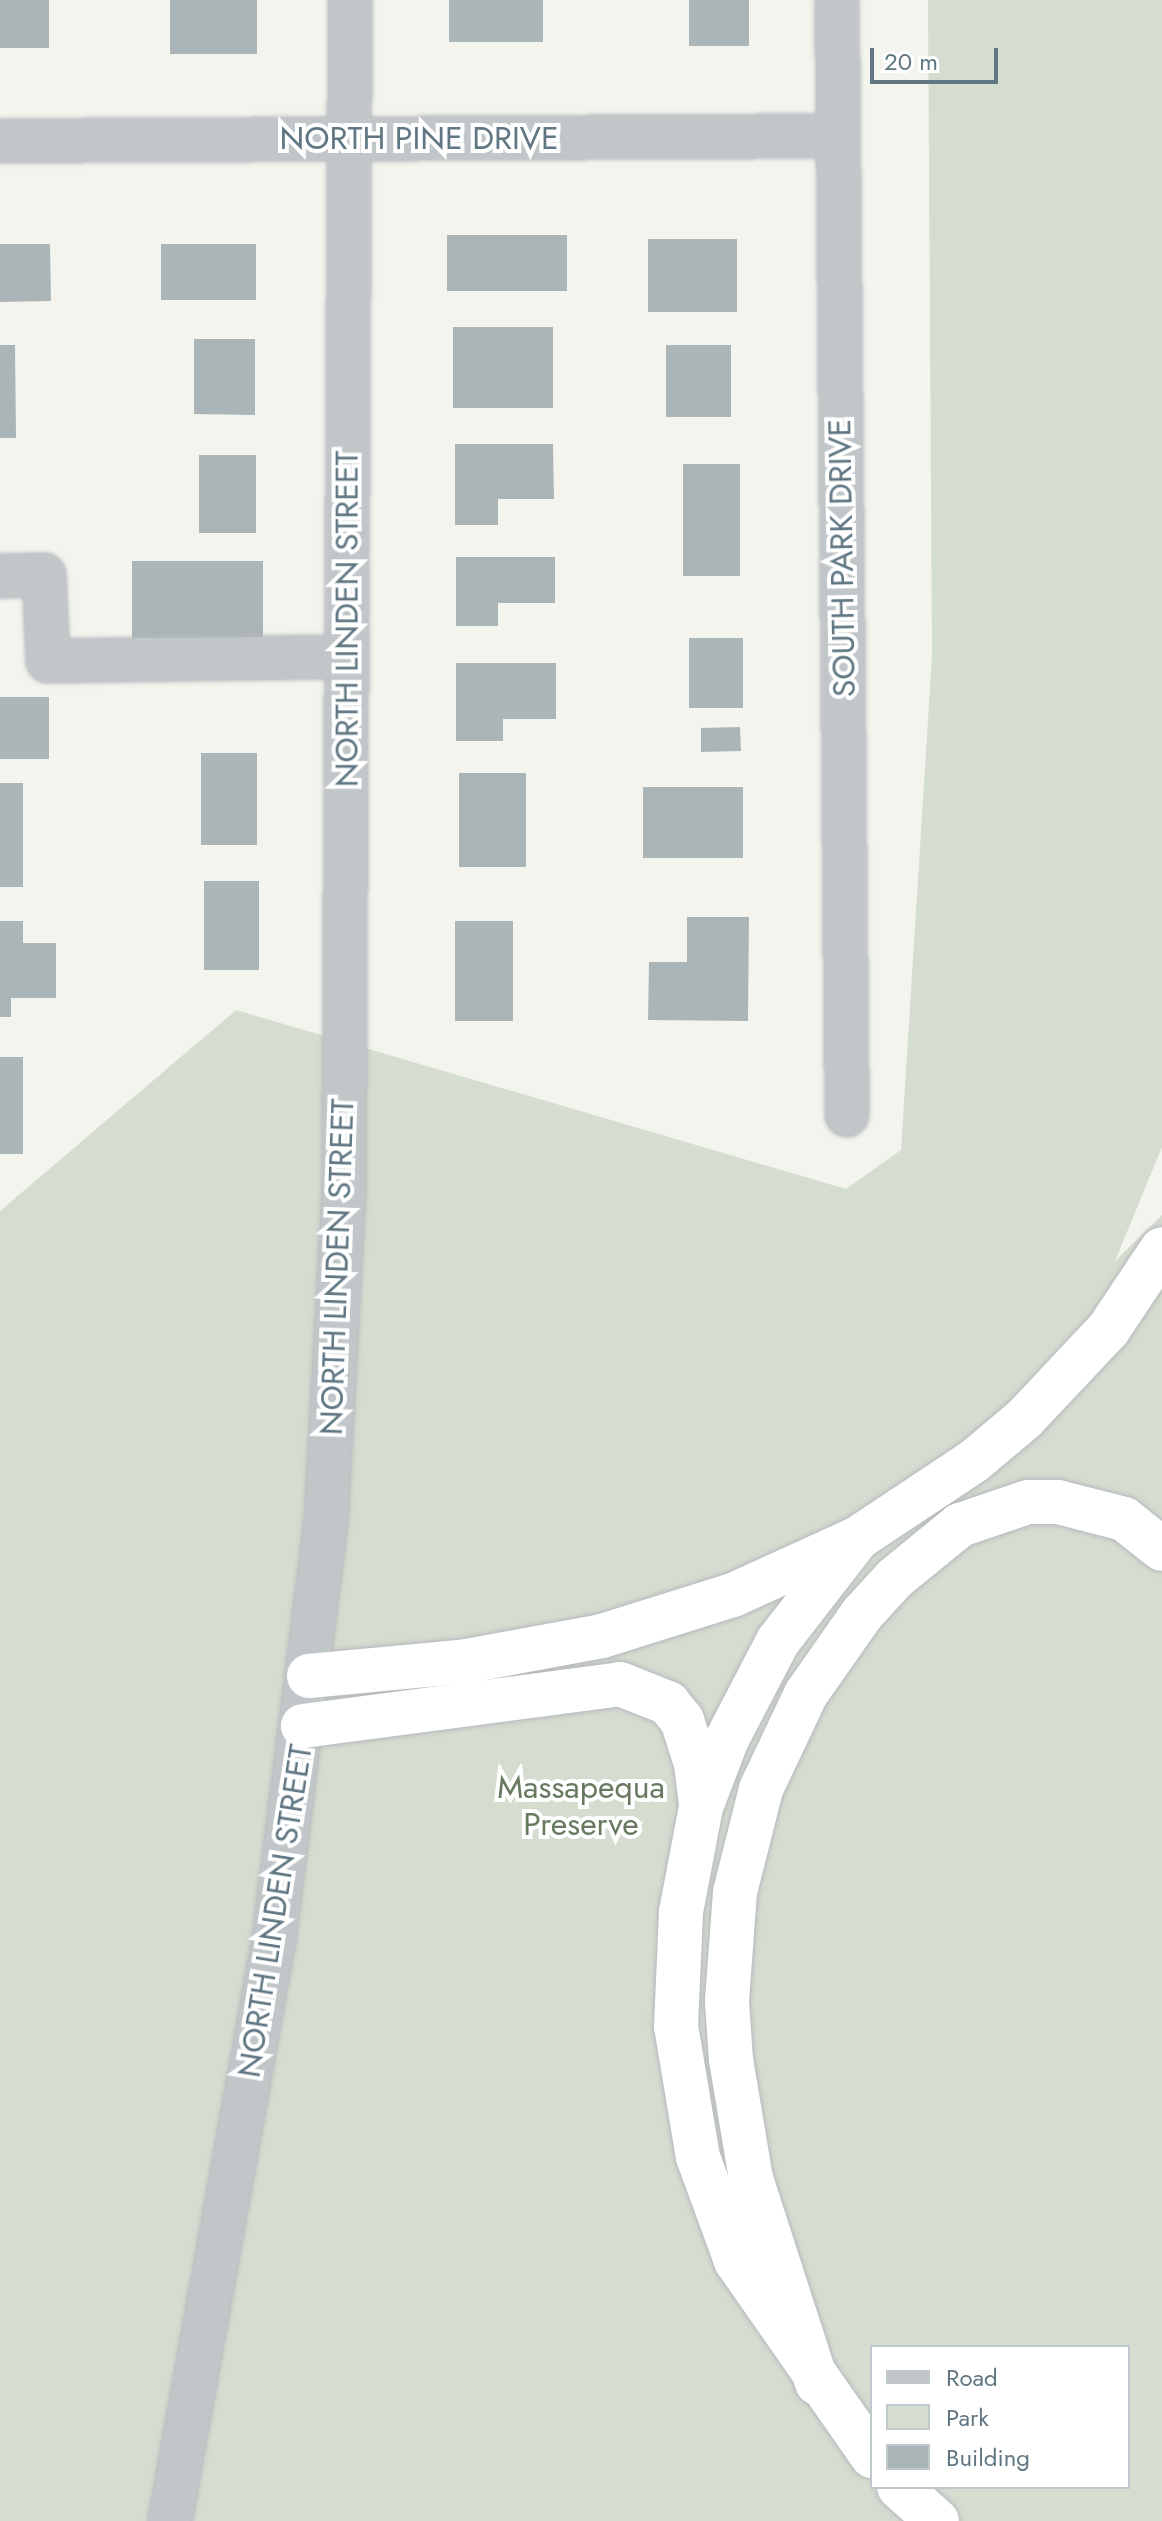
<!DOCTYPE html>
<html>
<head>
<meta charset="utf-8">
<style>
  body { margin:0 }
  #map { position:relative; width:1162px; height:2521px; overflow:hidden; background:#f4f4ef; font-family:Jost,sans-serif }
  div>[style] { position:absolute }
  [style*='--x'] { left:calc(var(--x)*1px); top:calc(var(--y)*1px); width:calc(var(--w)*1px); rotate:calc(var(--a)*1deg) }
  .green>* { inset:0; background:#d5dcd0 }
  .building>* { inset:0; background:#abb5b8 }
  .roads { filter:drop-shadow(0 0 2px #b5b9bc) drop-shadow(0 0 2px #b5b9bc) }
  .minor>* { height:42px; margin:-21px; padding:0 21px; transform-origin:21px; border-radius:21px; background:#c1c6c8 }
  .highway>* { height:44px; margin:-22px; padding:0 22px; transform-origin:22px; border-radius:22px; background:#fff }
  span { translate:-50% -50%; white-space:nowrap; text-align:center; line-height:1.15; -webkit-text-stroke:8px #fff; paint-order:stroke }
  .street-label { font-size:32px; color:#607783 }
  .park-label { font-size:32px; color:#677a60 }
  .legend { position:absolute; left:870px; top:2345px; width:260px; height:144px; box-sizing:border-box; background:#fff; border:2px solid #bfc9cd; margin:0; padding:10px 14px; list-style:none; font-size:24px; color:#607783 }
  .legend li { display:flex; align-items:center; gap:16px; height:40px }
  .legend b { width:40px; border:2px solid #bfc9cd }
  .scale { position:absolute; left:870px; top:48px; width:128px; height:36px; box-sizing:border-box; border:4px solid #607783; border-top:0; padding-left:10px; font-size:24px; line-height:28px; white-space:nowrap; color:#607783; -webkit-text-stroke:6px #fff; paint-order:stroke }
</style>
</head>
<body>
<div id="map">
  <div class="green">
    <i style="clip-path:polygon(evenodd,928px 0,1162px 0,1162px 1147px,1115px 1261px,1162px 1215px,1162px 2521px,0 2521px,0 1211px,236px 1010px,846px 1189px,901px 1150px,932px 656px,928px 0,872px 2347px,1128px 2347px,1128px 2487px,872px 2487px,872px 2347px)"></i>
  </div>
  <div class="building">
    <i style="clip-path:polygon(0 0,49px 0,49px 48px,0 48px)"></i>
    <i style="clip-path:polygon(170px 0,257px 0,257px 54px,170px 54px)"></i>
    <i style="clip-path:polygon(449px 0,543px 0,543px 42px,449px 42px)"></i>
    <i style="clip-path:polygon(689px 0,749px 0,749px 46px,689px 46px)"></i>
    <i style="clip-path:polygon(447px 235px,567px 235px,567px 291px,447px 291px)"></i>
    <i style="clip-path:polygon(648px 239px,737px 239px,737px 312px,648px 312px)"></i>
    <i style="clip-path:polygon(0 244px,50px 244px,51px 301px,0 302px)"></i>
    <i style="clip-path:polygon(161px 244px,256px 244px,256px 300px,161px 300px)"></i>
    <i style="clip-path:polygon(453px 327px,553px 327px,553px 408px,453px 408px)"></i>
    <i style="clip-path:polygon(194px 339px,255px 339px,255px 415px,194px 414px)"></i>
    <i style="clip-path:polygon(0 345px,15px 345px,16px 438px,0 438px)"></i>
    <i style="clip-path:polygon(666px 345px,731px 345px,731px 417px,666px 417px)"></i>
    <i style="clip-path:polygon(455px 444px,553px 444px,554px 499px,498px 499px,498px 525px,455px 525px)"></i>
    <i style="clip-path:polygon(199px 455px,256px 455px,256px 533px,199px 533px)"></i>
    <i style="clip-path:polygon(683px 464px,740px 464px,740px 576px,683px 576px)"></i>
    <i style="clip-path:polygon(456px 557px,555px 557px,555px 603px,498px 603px,498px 626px,456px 626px)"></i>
    <i style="clip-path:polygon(132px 561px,263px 561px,263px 638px,132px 638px)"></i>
    <i style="clip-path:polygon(689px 638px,743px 638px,743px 708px,689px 708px)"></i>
    <i style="clip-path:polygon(456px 663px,556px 663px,556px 719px,503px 719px,503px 741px,456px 741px)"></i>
    <i style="clip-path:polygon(0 697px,49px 697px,49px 759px,0 759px)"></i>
    <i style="clip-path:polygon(740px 727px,741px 751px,701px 752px,701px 728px)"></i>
    <i style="clip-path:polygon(201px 753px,257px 753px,257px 845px,201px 845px)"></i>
    <i style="clip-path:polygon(459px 773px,526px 773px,526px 867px,459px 867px)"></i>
    <i style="clip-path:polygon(0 783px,23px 783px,23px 887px,0 887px)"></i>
    <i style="clip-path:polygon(643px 787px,743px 787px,743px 858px,643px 858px)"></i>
    <i style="clip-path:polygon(204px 881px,259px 881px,259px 970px,204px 970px)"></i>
    <i style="clip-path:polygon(687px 917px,749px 917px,748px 1021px,648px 1020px,649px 962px,687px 962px)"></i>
    <i style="clip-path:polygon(0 921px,23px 921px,23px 943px,56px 943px,56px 998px,11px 998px,11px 1017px,0 1017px)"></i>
    <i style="clip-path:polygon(455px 921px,513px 921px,513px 1021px,455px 1021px)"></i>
    <i style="clip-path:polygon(0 1057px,23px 1057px,23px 1154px,0 1154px)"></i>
  </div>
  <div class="roads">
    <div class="minor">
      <i style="--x:837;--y:0;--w:1115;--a:89.49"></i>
      <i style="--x:0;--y:141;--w:838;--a:-0.34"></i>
      <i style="--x:0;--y:576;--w:44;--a:-1.3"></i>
      <i style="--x:44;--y:575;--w:86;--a:87.3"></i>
      <i style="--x:48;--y:661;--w:299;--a:-0.8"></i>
      <i style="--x:170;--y:2521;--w:591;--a:-79.87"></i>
      <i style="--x:274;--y:1939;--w:420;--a:-82.9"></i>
      <i style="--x:326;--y:1522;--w:330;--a:-86.9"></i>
      <i style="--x:344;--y:1192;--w:1192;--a:-89.71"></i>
    </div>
    <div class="highway">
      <i style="--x:858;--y:1538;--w:130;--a:127.8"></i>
      <i style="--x:778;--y:1641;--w:110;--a:117.5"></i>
      <i style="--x:727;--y:1739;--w:73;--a:110.9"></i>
      <i style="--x:701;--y:1807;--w:107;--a:100.8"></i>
      <i style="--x:681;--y:1912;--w:114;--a:92.5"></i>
      <i style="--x:676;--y:2026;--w:133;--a:80.5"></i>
      <i style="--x:698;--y:2157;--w:111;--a:69.9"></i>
      <i style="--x:736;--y:2261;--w:238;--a:55.1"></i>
      <i style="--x:309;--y:1676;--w:159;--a:-5.4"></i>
      <i style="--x:467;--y:1661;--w:137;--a:-10.5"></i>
      <i style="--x:602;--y:1636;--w:137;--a:-17.4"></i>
      <i style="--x:733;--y:1595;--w:137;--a:-24.5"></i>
      <i style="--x:858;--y:1538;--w:139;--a:-33.6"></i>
      <i style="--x:974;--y:1461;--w:65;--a:-40"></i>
      <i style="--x:1024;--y:1419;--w:122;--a:-46.7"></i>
      <i style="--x:1108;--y:1330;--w:97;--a:-56.3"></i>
      <i style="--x:303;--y:1726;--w:320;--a:-7.5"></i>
      <i style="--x:620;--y:1684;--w:52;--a:21.6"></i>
      <i style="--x:668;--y:1703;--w:22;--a:51"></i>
      <i style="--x:682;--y:1720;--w:46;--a:72.3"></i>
      <i style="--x:696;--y:1764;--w:41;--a:83"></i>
      <i style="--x:817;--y:2383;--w:214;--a:-107.9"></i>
      <i style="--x:751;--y:2179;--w:121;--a:-99.5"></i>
      <i style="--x:731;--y:2060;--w:59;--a:-93.9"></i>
      <i style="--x:727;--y:2001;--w:109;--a:-85.8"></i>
      <i style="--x:735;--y:1892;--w:106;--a:-75.8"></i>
      <i style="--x:761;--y:1789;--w:105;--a:-64.7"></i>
      <i style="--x:806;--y:1694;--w:98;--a:-55"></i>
      <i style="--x:862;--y:1614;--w:49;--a:-47.5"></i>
      <i style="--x:895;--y:1578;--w:84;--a:-39.2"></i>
      <i style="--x:960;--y:1525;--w:72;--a:-18.7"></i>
      <i style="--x:1028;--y:1502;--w:30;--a:0"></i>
      <i style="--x:1058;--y:1502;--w:68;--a:14.4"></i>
      <i style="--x:1124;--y:1519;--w:48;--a:38.3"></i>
      <i style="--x:899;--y:2487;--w:51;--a:41.8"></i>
    </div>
  </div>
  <div class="street-label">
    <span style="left:419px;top:138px">NORTH PINE DRIVE</span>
    <span style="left:842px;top:558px;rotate:-91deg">SOUTH PARK DRIVE</span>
    <span style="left:347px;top:619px;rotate:-90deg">NORTH LINDEN STREET</span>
    <span style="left:337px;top:1267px;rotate:-88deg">NORTH LINDEN STREET</span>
    <span style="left:275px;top:1911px;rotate:-81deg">NORTH LINDEN STREET</span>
  </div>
  <div class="park-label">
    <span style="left:581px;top:1806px">Massapequa<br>Preserve</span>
  </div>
  <ul class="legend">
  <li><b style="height:10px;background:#c1c6c8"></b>Road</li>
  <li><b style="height:22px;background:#d5dcd0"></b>Park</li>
  <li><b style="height:22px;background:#abb5b8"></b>Building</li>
  </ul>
  <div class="scale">20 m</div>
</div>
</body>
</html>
